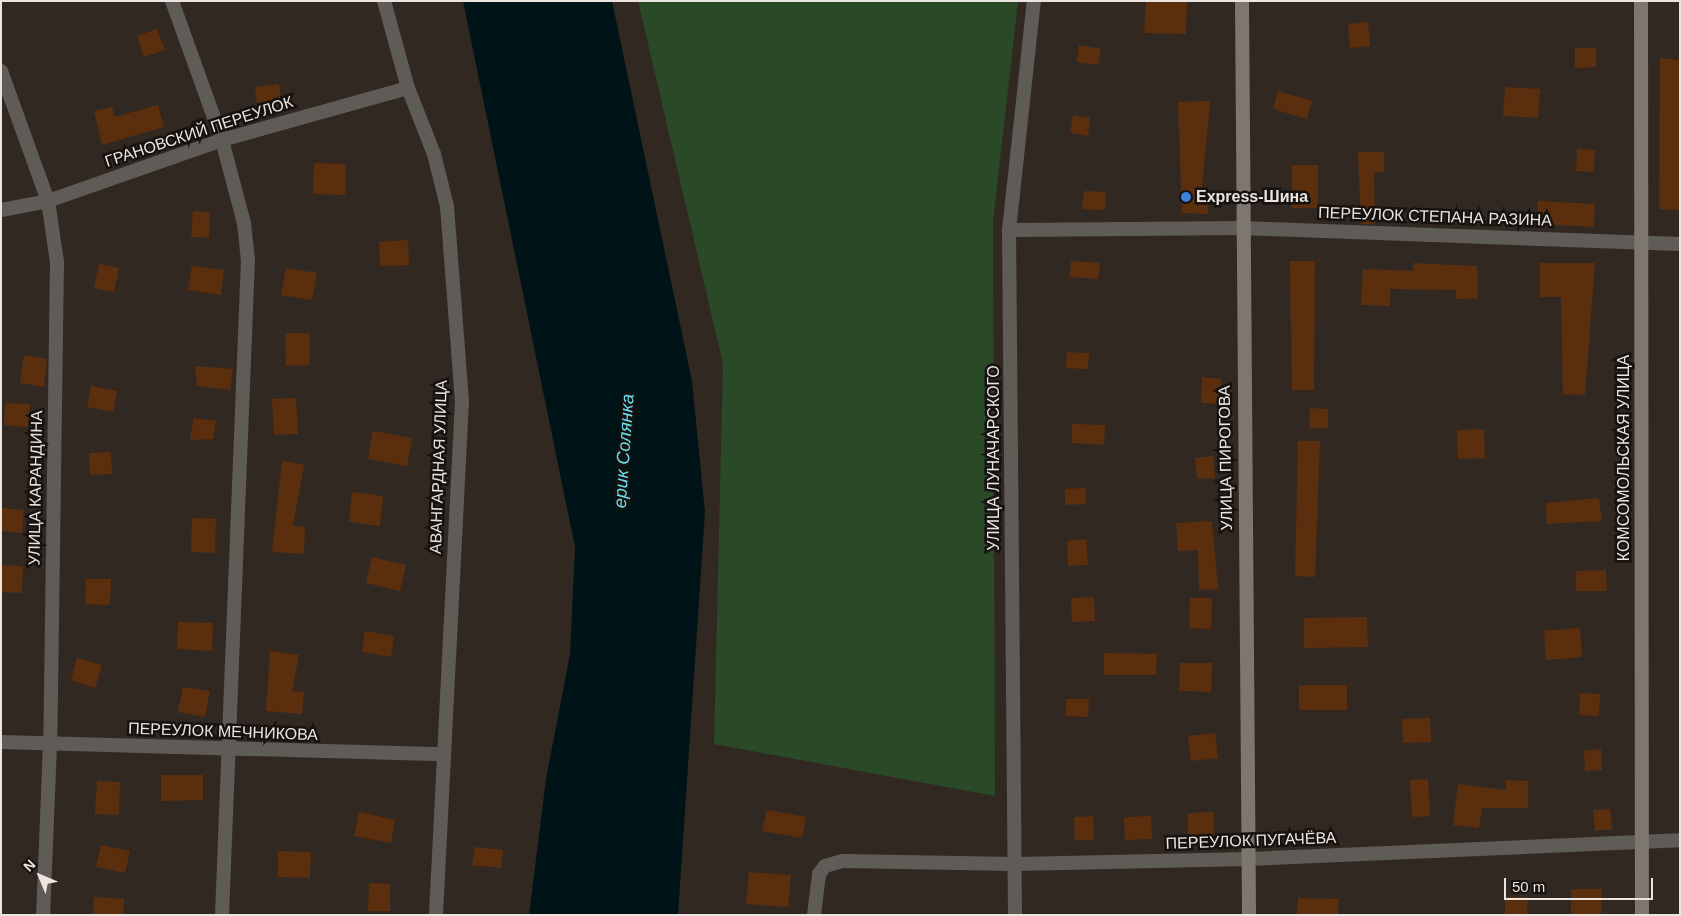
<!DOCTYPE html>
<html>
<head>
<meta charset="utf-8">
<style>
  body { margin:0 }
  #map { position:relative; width:1681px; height:916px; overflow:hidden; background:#322822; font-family:Helvetica,sans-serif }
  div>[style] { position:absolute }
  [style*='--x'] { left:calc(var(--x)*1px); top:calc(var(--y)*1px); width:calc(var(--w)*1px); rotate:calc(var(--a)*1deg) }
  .green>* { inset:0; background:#294927 }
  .water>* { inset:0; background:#001316 }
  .building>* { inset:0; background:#5b2f0d }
  .minor>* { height:14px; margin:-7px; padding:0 7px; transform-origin:7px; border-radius:7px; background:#5f5c57 }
  .secondary>* { height:14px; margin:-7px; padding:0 7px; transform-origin:7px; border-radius:7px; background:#7d7770 }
  .dots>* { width:14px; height:14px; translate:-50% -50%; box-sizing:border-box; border:2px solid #16120f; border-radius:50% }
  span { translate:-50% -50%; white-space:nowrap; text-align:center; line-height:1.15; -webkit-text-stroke:5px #16120f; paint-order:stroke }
  .street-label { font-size:16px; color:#ebe4e0 }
  .poi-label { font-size:16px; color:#ebe4e0; font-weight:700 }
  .left { translate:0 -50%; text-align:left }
  .water-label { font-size:18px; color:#6bdff1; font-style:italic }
  .frame { position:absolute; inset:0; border:2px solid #ebe4e0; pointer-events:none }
  .north { position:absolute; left:15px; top:851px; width:50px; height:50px; -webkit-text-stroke:4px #16120f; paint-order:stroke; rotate:315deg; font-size:14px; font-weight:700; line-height:20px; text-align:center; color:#ebe4e0 }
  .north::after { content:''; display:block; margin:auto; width:18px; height:22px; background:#ebe4e0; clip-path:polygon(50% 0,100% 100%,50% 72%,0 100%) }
  .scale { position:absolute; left:1504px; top:878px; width:149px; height:22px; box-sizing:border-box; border:2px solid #ebe4e0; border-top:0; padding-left:6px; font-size:15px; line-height:18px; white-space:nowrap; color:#ebe4e0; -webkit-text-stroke:4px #16120f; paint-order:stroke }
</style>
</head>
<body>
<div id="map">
  <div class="green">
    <i style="clip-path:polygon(638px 1px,1018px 1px,993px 222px,995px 796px,714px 744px,723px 364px)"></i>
  </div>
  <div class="water">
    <i style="clip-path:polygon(463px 1px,612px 1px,692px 381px,705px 512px,678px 915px,529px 915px,546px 779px,570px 654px,575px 547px)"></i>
  </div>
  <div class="building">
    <i style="clip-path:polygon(1146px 1px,1187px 1px,1186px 34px,1144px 33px)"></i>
    <i style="clip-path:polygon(1368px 22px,1370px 46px,1350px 48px,1348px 24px)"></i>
    <i style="clip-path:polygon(157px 29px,165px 50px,144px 57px,137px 36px)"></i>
    <i style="clip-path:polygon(1079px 45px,1101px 49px,1098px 65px,1077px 62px)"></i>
    <i style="clip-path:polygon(1575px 48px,1596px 48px,1596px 67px,1575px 68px)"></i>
    <i style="clip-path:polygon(1660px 58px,1680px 60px,1680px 210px,1659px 209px)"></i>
    <i style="clip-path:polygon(279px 84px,281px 99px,257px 103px,255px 87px)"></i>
    <i style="clip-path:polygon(1505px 87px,1540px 89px,1538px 118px,1503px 116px)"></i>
    <i style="clip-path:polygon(1278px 91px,1312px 101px,1307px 119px,1273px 109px)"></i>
    <i style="clip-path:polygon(1210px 101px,1202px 190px,1208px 190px,1208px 214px,1182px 213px,1178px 102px)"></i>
    <i style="clip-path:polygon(158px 105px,164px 127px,102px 145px,94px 111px,112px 107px,115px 117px)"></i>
    <i style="clip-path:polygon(1073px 115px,1090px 118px,1088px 136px,1070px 133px)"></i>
    <i style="clip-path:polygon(1577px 149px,1595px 150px,1594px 172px,1576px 171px)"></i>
    <i style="clip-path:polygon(1358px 152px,1384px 152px,1384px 172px,1374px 172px,1375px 224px,1361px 224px)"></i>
    <i style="clip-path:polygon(314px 163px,346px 164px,345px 195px,313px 194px)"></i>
    <i style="clip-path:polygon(1292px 165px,1318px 165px,1318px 208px,1292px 208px)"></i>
    <i style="clip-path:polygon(1084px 191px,1106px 192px,1105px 210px,1082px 209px)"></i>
    <i style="clip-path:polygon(1538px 201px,1595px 204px,1594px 227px,1537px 224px)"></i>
    <i style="clip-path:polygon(193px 211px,210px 212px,209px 238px,191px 237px)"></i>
    <i style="clip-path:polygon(408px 240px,409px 265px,380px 266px,379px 242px)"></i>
    <i style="clip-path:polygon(1071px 261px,1100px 263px,1098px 279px,1070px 277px)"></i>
    <i style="clip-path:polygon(1290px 261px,1315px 261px,1314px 390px,1292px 390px)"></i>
    <i style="clip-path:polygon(1413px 263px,1477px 266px,1478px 298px,1456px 299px,1456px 290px,1390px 289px,1390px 306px,1361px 305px,1363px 269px,1413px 271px)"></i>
    <i style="clip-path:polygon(1540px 263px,1595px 263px,1585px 395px,1563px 394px,1561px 297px,1540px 297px)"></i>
    <i style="clip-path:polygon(99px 264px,119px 268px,114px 292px,94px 288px)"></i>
    <i style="clip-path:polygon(192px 266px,224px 270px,221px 295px,188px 290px)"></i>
    <i style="clip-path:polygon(286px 268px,317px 273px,312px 300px,281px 295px)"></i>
    <i style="clip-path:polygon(285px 333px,309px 333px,310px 365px,286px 366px)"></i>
    <i style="clip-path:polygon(1067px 352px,1089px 353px,1088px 369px,1066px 368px)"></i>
    <i style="clip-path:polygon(24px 355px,47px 359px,44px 387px,20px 383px)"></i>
    <i style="clip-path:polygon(195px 366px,233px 369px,230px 390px,197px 386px)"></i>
    <i style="clip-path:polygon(1202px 377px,1221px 379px,1220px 404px,1201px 403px)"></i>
    <i style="clip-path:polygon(91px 386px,117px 391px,113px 412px,87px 407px)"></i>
    <i style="clip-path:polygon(296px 398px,298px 434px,274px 435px,272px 399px)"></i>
    <i style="clip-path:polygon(5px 403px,30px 404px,28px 427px,4px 425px)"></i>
    <i style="clip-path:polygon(1310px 408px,1328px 409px,1328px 428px,1309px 428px)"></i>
    <i style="clip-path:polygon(194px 418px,216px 421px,213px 439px,190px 440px)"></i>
    <i style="clip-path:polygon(1072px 424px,1105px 425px,1104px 445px,1072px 443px)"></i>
    <i style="clip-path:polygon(1484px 429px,1485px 458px,1458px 459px,1457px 430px)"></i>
    <i style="clip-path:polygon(373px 431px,412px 438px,407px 466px,368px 459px)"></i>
    <i style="clip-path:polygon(1298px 441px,1320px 441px,1315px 577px,1295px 576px)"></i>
    <i style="clip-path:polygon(111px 452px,112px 474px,90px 475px,89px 453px)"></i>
    <i style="clip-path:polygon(1213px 456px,1215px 478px,1197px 479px,1195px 458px)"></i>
    <i style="clip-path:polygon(282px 461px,304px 465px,293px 526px,305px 527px,304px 554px,272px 552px)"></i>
    <i style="clip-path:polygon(1085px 488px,1086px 504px,1065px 505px,1065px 489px)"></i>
    <i style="clip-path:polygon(352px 492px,383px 496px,380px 526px,349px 522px)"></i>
    <i style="clip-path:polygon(1599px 498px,1602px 521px,1547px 524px,1546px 503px)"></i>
    <i style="clip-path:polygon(1px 508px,24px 510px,22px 533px,1px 531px)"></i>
    <i style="clip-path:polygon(192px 518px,216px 519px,215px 553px,191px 552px)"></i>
    <i style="clip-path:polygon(1212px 521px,1218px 589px,1199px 590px,1198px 550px,1178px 551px,1176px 523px)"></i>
    <i style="clip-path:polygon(1086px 539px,1088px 565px,1068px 566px,1067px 541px)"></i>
    <i style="clip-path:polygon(372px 557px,406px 565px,400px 591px,366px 583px)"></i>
    <i style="clip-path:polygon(1px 565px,23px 566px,22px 593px,1px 592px)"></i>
    <i style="clip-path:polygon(1606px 570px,1607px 591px,1576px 591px,1576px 571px)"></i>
    <i style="clip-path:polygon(86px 579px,111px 579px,110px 605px,85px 604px)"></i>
    <i style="clip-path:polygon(1094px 597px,1095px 621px,1072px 622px,1071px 598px)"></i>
    <i style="clip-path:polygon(1190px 598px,1212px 598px,1211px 629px,1189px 628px)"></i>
    <i style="clip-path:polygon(1367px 617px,1368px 647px,1304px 648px,1304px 618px)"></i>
    <i style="clip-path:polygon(178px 622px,213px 623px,212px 651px,177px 649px)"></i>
    <i style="clip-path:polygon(1580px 628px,1582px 657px,1546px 660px,1544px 631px)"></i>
    <i style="clip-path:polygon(365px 631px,394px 636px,391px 657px,362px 652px)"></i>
    <i style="clip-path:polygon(270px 651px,299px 655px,292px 691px,304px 692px,302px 714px,266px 711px)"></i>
    <i style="clip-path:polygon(1104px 653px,1157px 654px,1156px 675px,1104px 675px)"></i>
    <i style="clip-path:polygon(77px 658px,102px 665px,95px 688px,71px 680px)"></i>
    <i style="clip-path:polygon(1180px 663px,1212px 663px,1211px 692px,1179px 691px)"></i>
    <i style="clip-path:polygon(1299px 685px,1347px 685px,1347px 710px,1299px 710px)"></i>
    <i style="clip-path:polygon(183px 687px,210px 691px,205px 717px,178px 712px)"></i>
    <i style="clip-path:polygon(1580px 693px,1600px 694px,1599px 716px,1579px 715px)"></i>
    <i style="clip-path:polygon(1066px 699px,1089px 699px,1088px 717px,1066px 716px)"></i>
    <i style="clip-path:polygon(1430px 718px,1431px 742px,1403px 743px,1402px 719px)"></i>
    <i style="clip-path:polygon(1215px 733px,1218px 758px,1191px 761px,1188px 736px)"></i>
    <i style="clip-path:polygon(1601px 749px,1602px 770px,1585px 771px,1584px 751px)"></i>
    <i style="clip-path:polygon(161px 775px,203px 775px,203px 800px,161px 801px)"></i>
    <i style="clip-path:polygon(1428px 779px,1430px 816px,1412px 817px,1410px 780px)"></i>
    <i style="clip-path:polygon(1506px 780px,1528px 781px,1528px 808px,1482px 808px,1479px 828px,1453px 825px,1458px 784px,1506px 790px)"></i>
    <i style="clip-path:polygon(97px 781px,120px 782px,119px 815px,95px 814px)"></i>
    <i style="clip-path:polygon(1610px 809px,1612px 829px,1595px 831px,1593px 810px)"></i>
    <i style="clip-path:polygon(767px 810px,806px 817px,802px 838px,762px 831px)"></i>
    <i style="clip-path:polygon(359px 812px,395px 820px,391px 843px,354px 836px)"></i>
    <i style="clip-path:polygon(1213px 812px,1214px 836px,1188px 837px,1188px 813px)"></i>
    <i style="clip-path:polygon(1093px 816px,1094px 840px,1075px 840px,1074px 817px)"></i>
    <i style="clip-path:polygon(1151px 816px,1152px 839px,1125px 840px,1124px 817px)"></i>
    <i style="clip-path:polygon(101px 845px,130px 851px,125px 873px,96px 867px)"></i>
    <i style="clip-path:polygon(475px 847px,503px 850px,501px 868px,472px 865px)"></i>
    <i style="clip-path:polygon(278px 851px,311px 852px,310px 878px,278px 877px)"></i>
    <i style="clip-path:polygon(749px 872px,791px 875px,788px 907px,746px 904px)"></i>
    <i style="clip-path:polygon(369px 883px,390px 884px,390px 911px,368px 911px)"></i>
    <i style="clip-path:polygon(1571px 889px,1602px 889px,1601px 915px,1571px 915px)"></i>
    <i style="clip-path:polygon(94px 897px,124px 899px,123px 915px,93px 915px)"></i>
    <i style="clip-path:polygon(1505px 897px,1528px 897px,1527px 915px,1505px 915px)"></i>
    <i style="clip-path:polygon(1298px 898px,1339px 899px,1338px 915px,1297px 915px)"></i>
  </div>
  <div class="minor">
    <i style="--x:172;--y:1;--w:148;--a:70.2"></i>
    <i style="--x:222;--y:140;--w:86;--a:75.2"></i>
    <i style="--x:244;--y:223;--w:36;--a:84"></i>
    <i style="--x:248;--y:259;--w:657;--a:92.27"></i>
    <i style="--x:384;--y:1;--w:90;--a:74.6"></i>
    <i style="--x:408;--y:88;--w:71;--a:68.5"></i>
    <i style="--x:434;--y:154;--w:54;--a:76"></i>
    <i style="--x:447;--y:206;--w:196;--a:85.6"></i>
    <i style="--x:462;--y:401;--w:515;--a:92.9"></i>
    <i style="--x:1;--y:71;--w:138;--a:70.1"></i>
    <i style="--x:48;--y:201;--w:62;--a:81.6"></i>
    <i style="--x:57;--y:262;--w:482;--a:90.8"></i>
    <i style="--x:50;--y:744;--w:171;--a:92.3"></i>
    <i style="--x:1;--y:210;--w:48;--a:-10.8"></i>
    <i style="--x:48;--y:201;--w:184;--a:-19.3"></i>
    <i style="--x:222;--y:140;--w:193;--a:-15.6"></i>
    <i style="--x:1009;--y:230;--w:232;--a:-0.5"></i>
    <i style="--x:1241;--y:228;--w:439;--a:2.1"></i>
    <i style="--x:1;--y:742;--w:442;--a:1.6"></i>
    <i style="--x:814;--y:915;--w:41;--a:-83"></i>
    <i style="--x:819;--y:874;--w:10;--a:-53"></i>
    <i style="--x:825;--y:866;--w:19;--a:-16"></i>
    <i style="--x:843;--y:861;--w:172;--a:1"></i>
    <i style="--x:1015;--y:864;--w:234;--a:-1.2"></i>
    <i style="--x:1249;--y:859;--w:431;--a:-2.5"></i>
    <i style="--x:1015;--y:915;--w:685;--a:-90.5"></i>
    <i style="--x:1009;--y:230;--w:230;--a:-83.8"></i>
  </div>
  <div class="secondary">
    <i style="--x:1242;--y:1;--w:914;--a:89.56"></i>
    <i style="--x:1641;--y:1;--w:914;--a:89.94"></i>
  </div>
  <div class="dots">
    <i style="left:1186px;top:197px;background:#3f7fe0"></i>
  </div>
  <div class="street-label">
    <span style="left:199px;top:132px;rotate:-18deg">ГРАНОВСКИЙ ПЕРЕУЛОК</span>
    <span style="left:1435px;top:217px;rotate:2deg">ПЕРЕУЛОК СТЕПАНА РАЗИНА</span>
    <span style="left:994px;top:458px;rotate:-90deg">УЛИЦА ЛУНАЧАРСКОГО</span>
    <span style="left:1226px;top:458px;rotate:-91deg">УЛИЦА ПИРОГОВА</span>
    <span style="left:1624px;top:458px;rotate:-90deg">КОМСОМОЛЬСКАЯ УЛИЦА</span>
    <span style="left:439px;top:467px;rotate:-88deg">АВАНГАРДНАЯ УЛИЦА</span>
    <span style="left:36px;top:488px;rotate:-89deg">УЛИЦА КАРАНДИНА</span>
    <span style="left:223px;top:732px;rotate:2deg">ПЕРЕУЛОК МЕЧНИКОВА</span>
    <span style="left:1251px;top:841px;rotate:-2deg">ПЕРЕУЛОК ПУГАЧЁВА</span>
  </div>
  <div class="poi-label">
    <span class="left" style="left:1196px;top:197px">Express-Шина</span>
  </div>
  <div class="water-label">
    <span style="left:624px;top:451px;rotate:-86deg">ерик Солянка</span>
  </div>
  <div class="frame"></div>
  <div class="north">N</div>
  <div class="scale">50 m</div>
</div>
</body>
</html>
